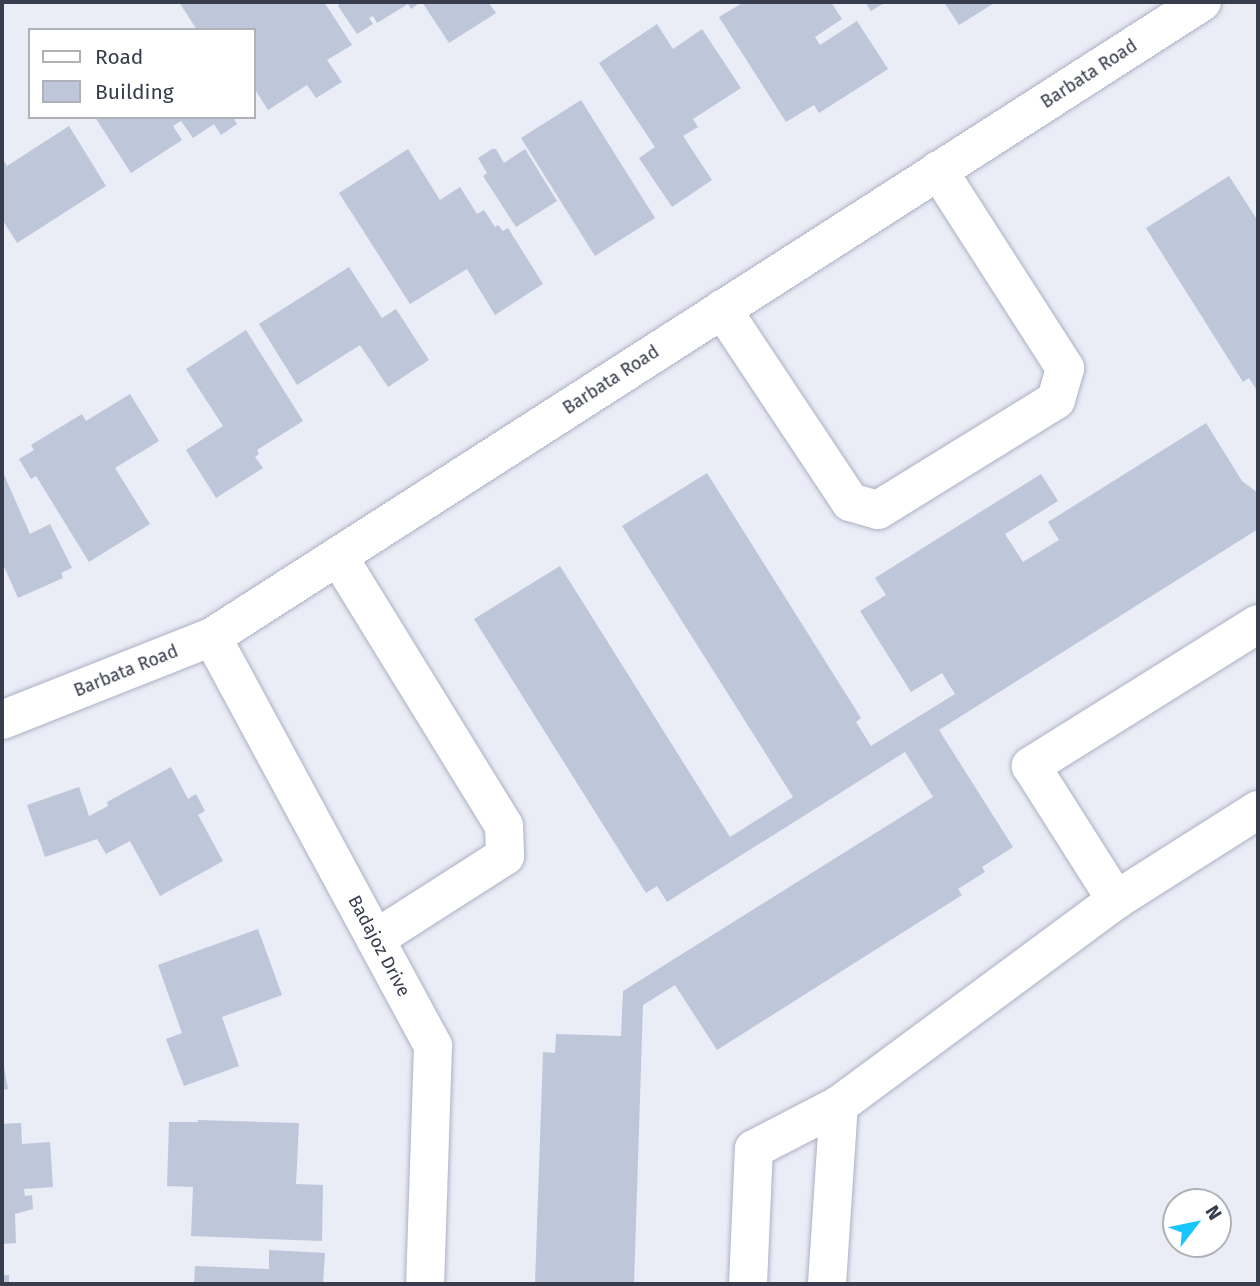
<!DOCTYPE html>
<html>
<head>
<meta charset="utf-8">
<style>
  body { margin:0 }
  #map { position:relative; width:1260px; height:1286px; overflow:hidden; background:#eaecf6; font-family:"Fira Sans",sans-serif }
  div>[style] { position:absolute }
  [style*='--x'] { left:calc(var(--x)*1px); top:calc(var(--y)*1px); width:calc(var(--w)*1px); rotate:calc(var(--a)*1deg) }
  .building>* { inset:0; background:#bec6da }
  .roads { filter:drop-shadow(0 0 2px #abb1c3) drop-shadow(0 0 2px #abb1c3) }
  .minor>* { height:38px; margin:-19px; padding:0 19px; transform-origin:19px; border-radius:19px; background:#fff }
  span { translate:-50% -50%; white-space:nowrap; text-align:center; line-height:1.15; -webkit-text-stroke:7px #fff; paint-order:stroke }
  .street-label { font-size:18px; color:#373d4c }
  .frame { position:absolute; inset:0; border:4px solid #373d4c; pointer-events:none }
  .legend { position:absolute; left:28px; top:28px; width:228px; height:91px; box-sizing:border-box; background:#fff; border:2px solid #afb1b7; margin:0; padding:9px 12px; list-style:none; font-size:21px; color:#373d4c }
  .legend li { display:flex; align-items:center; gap:14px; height:35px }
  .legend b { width:35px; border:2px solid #afb1b7 }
  .north { position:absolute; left:1162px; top:1188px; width:70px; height:70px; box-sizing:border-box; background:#fff; border:2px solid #afb1b7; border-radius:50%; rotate:58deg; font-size:19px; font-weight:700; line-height:28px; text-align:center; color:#373d4c }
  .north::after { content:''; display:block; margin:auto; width:24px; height:32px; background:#18c6ff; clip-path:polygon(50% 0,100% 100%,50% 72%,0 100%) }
</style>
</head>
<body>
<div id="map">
  <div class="building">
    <i style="clip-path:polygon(179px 2px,324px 2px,352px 45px,327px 60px,342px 82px,316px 98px,307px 85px,268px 110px,254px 88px,254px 30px,197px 30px)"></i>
    <i style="clip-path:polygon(340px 2px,421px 2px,411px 9px,408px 4px,377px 23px,373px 16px,369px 18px,373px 24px,357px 34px,338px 6px)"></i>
    <i style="clip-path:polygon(422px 2px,488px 2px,496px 13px,449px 43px)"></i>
    <i style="clip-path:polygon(744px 2px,831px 2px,842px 19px,815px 37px,820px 45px,857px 21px,888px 69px,819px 113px,814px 105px,786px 122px,719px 17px)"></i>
    <i style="clip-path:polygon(865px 2px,886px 2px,871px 11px)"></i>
    <i style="clip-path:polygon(944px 2px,996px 2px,959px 25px)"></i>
    <i style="clip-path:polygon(657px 24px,673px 49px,702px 29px,741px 88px,693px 119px,698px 127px,683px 136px,712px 180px,672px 207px,639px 158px,655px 147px,599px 63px)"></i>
    <i style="clip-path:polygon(581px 100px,655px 218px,595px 256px,521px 138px)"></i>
    <i style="clip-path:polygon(95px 117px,233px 117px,237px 124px,221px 135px,214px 124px,193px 138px,181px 121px,173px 126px,182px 140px,131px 173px)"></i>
    <i style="clip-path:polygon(69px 126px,106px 186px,17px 243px,2px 219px,2px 158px,7px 166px)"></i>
    <i style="clip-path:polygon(408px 149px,440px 200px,460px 187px,477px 214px,484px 210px,495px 227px,498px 225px,503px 231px,508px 228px,543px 284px,495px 315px,467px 269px,410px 304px,339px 193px)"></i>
    <i style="clip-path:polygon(492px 149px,496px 149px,504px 163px,525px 149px,557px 201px,516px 227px,483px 176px,487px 173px,478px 158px)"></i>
    <i style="clip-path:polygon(1229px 176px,1258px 221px,1258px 392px,1249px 378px,1243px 382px,1146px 228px)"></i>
    <i style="clip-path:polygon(349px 267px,382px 318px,396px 309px,429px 360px,388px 387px,360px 345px,297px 385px,259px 324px)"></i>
    <i style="clip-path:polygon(246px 330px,303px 421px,257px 450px,259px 454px,255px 457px,263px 468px,216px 498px,186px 450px,223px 426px,186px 369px)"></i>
    <i style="clip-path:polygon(130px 394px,159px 441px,115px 468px,150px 524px,89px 562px,36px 476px,31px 479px,19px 459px,34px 450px,31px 445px,82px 414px,86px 421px)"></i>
    <i style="clip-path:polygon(1206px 423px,1242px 481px,1258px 493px,1258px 529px,939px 730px,1013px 847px,982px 867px,985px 872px,958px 889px,962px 895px,717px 1050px,675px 985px,643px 1005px,634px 1284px,535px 1284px,543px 1052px,555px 1053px,556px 1034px,621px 1036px,623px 991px,933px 797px,905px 752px,667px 902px,657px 886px,646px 893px,474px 619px,560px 566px,730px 837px,793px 797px,622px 526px,707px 473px,861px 718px,856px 722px,871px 746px,955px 694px,942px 673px,911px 692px,860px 611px,886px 595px,875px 578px,1041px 474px,1058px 501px,1005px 534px,1023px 562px,1059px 540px,1048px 522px)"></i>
    <i style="clip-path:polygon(2px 470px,30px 534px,50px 524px,72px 568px,61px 573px,63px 578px,18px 598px,2px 562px)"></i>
    <i style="clip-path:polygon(171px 767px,188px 799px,196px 794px,205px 811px,198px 815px,223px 861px,160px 896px,130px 841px,106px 854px,97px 839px,45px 857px,27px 805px,79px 787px,89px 816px,108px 806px,107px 802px)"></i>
    <i style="clip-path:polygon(258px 929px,282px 995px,222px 1017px,239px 1066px,184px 1086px,166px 1039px,182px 1033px,158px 965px)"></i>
    <i style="clip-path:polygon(3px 1062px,8px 1089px,2px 1090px,2px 1063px)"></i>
    <i style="clip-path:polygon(198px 1120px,299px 1123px,296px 1184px,323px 1185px,322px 1241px,191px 1236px,193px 1187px,167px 1186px,169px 1122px,198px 1122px)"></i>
    <i style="clip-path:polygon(21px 1123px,22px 1144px,50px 1142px,53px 1187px,24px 1189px,25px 1196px,32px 1195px,33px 1209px,15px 1214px,16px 1243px,2px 1244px,2px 1124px)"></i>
    <i style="clip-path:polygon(269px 1250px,325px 1253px,323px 1284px,194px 1284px,195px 1266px,269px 1269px)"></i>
    <i style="clip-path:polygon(2px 1275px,9px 1275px,9px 1284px,2px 1284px)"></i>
  </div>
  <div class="roads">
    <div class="minor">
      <i style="--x:722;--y:309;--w:232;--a:56.4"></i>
      <i style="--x:850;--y:502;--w:29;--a:16"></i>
      <i style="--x:878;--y:510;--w:209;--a:-31.7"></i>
      <i style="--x:1056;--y:400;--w:33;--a:-74"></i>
      <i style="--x:1065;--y:368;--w:235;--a:-122.7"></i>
      <i style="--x:338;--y:556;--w:317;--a:58.4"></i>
      <i style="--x:504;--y:826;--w:30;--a:88"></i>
      <i style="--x:505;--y:856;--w:154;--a:147.4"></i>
      <i style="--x:1258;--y:624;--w:268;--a:148"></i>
      <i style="--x:1031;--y:766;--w:159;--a:57.6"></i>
      <i style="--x:1116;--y:900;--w:168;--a:-32.4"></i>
      <i style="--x:212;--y:637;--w:465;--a:61.6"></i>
      <i style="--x:433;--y:1046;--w:238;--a:91.9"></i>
      <i style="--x:2;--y:720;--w:226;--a:-21.6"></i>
      <i style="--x:212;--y:637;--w:1176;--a:-32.68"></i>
      <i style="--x:748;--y:1284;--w:135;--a:-87.5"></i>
      <i style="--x:754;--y:1149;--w:96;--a:-27.4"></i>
      <i style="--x:839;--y:1105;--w:345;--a:-36.5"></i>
      <i style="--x:827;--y:1284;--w:179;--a:-86.2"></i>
    </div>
  </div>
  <div class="street-label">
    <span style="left:1089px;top:74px;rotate:-33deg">Barbata Road</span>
    <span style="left:611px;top:380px;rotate:-33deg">Barbata Road</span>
    <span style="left:126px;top:671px;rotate:-22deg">Barbata Road</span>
    <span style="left:379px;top:946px;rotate:62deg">Badajoz Drive</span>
  </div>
  <div class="frame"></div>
  <ul class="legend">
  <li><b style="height:9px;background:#fff"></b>Road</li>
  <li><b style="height:19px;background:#bec6da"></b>Building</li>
  </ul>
  <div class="north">N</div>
</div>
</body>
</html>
